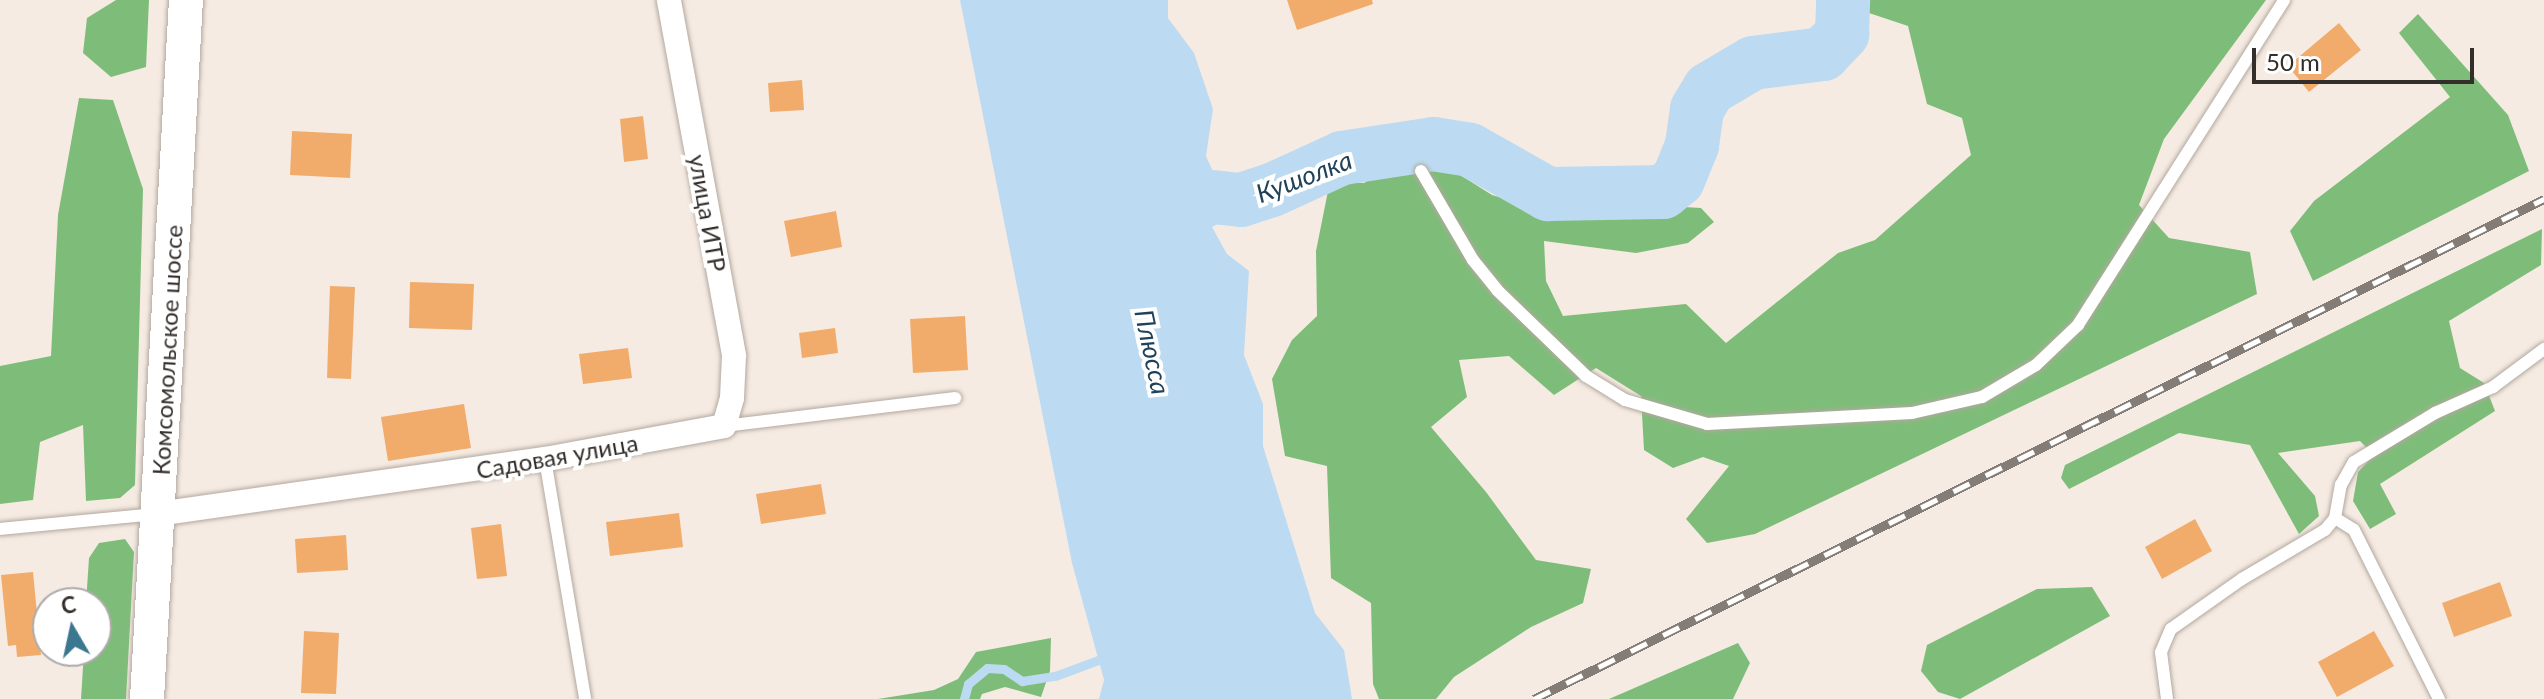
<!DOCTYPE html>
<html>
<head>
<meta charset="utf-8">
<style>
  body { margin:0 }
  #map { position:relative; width:2544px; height:699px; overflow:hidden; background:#f6ebe2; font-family:Lato,sans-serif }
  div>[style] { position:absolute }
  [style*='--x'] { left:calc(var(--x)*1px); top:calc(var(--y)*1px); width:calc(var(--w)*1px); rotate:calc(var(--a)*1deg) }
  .forest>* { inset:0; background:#7ebd79 }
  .water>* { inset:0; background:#bcdbf2 }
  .stream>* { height:9px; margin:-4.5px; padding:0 4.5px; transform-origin:4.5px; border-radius:4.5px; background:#bcdbf2 }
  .river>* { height:54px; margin:-27px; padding:0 27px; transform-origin:27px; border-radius:27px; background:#bcdbf2 }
  .building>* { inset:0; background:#f1ac6c }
  .roads { filter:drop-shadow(0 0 2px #b2a89f) drop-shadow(0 0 2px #b2a89f) }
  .lane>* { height:12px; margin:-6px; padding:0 6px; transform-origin:6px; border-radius:6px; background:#fff }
  .street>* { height:24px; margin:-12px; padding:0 12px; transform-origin:12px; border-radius:12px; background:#fff }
  .secondary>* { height:34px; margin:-17px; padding:0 17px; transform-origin:17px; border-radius:17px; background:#fff }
  .rail>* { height:9px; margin-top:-4.5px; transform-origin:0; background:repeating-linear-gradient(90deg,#fff 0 18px,#847d77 0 36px); box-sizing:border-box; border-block:2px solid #847d77 }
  span { translate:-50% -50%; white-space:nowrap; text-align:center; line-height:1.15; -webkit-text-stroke:8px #fff; paint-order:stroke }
  .street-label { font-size:24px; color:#332e2b }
  .water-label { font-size:26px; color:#1f425a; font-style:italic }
  .north { position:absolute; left:32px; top:587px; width:80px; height:80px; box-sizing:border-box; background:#fff; border:2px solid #adabaa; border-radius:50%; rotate:351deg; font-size:22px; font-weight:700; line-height:32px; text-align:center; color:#332e2b }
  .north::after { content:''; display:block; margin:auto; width:28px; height:36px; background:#3b778e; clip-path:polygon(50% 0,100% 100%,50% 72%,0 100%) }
  .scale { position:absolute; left:2252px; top:48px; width:222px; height:36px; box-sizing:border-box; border:4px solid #332e2b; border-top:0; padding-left:10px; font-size:24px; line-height:28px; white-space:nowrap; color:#332e2b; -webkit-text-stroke:6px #fff; paint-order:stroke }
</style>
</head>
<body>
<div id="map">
  <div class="forest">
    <i style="clip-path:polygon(116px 0,149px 0,146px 67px,111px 77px,83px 53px,87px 18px)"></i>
    <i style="clip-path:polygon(1869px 0,2266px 0,2164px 139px,2139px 205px,2169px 238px,2250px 252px,2257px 294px,1755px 534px,1707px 543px,1686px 519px,1729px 466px,1703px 457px,1673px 468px,1644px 450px,1641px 396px,1596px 368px,1554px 395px,1509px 356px,1459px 360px,1467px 397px,1431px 427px,1486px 492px,1536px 560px,1591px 569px,1583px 603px,1531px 627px,1454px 677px,1436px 699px,1379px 699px,1373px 684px,1371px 603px,1331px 578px,1327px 466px,1285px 456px,1272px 379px,1292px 340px,1317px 316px,1316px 251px,1330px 181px,1364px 183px,1397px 162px,1449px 168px,1492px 195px,1547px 211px,1618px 203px,1701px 208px,1714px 222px,1688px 243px,1636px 253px,1544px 241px,1546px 281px,1563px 316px,1686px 304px,1726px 343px,1838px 253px,1875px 240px,1971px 155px,1962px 118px,1927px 104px,1908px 26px,1869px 13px)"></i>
    <i style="clip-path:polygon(2418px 14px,2508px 115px,2529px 171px,2313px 281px,2290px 231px,2314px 201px,2450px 97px,2399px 33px)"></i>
    <i style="clip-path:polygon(79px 98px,113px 100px,143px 189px,135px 485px,120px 498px,86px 501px,83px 425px,40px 442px,33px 500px,0 504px,0 366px,51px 356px,58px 215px)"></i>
    <i style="clip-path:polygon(2542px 229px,2541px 265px,2449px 321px,2460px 368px,2484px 383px,2495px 411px,2380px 484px,2396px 514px,2370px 529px,2353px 501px,2358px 472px,2374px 455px,2360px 441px,2278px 453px,2315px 496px,2319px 516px,2299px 534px,2250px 445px,2179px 433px,2069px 489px,2061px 478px,2065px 465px)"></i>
    <i style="clip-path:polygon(125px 539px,134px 552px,126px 699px,81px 699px,84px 651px,96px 651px,96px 603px,86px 603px,89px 558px,99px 543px)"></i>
    <i style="clip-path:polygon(2092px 587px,2110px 616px,1960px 699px,1938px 692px,1921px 671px,1927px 645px,2037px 589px)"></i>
    <i style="clip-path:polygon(1051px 638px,1050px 671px,1041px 697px,1005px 687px,982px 694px,980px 699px,878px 699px,934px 690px,958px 679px,976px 652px)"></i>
    <i style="clip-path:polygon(1738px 643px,1750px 663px,1733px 699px,1609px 699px)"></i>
  </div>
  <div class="water">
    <i style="clip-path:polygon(960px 0,1168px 0,1168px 18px,1194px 53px,1213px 109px,1206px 156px,1218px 183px,1241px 200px,1233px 216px,1212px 227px,1227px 254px,1249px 271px,1244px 355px,1263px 404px,1263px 446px,1315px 613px,1344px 650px,1352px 699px,1099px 699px,1104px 680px,1072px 563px)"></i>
  </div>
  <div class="stream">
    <i style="--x:964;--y:699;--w:16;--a:-75"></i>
    <i style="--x:968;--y:684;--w:25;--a:-40"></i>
    <i style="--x:987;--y:668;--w:17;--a:3"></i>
    <i style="--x:1004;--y:669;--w:22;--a:34"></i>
    <i style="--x:1022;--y:681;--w:33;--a:-9"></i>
    <i style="--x:1055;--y:676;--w:46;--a:-20.4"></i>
  </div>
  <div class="river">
    <i style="--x:1167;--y:192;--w:74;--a:6.2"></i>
    <i style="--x:1241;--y:200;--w:33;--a:-18"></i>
    <i style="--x:1272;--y:190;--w:77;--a:-24.6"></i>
    <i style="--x:1342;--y:158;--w:92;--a:-8.7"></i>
    <i style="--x:1433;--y:144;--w:37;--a:9"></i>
    <i style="--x:1470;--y:150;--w:90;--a:29.4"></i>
    <i style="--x:1548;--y:194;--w:115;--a:-1"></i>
    <i style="--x:1663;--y:192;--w:19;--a:-39"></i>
    <i style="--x:1678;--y:180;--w:38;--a:-68"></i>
    <i style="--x:1692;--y:145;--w:36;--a:-82"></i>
    <i style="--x:1697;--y:109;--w:23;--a:-59"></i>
    <i style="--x:1709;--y:89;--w:51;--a:-30.6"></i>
    <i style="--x:1753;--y:63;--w:71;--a:-7.3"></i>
    <i style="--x:1823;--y:54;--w:28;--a:-46"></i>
    <i style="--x:1842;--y:34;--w:34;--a:-88"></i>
  </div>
  <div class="building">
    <i style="clip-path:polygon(1287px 0,1372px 0,1373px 4px,1297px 30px)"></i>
    <i style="clip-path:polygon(2339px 23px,2361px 50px,2309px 92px,2288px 66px)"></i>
    <i style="clip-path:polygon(802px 80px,804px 110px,770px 112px,768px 83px)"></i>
    <i style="clip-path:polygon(643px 116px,648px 159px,624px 162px,620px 119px)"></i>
    <i style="clip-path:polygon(292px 131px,352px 134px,350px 178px,290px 175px)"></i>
    <i style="clip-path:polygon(836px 211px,842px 247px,791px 257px,784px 221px)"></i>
    <i style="clip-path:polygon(410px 282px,474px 284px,472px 330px,409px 328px)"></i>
    <i style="clip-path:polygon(330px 286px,355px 287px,351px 379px,327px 378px)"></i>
    <i style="clip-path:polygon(965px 316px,968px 370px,913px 373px,910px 319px)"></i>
    <i style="clip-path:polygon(835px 328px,838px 353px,802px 358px,799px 333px)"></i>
    <i style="clip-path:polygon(628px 348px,632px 378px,583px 384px,579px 354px)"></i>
    <i style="clip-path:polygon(464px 404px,471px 448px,388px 461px,381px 417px)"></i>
    <i style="clip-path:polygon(821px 484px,826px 514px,761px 524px,756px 494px)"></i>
    <i style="clip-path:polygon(679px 513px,683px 547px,610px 556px,606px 522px)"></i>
    <i style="clip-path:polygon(2195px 519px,2212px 551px,2162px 579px,2145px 547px)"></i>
    <i style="clip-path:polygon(501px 524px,507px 576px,477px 579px,471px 528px)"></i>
    <i style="clip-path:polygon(346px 535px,348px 570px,297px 573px,295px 539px)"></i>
    <i style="clip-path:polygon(33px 572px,41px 655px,17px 657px,16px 645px,8px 646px,1px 575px)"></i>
    <i style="clip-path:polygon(2500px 582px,2512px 616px,2454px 637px,2442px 603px)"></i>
    <i style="clip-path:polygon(304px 631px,339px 633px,336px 694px,301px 693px)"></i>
    <i style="clip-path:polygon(2374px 631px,2394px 666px,2337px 697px,2318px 662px)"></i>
  </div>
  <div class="roads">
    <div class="lane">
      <i style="--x:1421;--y:171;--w:103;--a:59.7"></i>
      <i style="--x:1473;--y:260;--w:38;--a:51"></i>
      <i style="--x:1497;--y:290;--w:124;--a:44"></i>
      <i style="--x:1586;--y:376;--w:46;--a:31.6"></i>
      <i style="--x:1625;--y:400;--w:85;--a:16.3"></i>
      <i style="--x:1707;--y:424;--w:205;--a:-3.1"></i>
      <i style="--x:1912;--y:413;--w:72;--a:-12.9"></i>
      <i style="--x:1982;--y:397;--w:63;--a:-30.7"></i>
      <i style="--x:2036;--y:365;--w:58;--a:-43.6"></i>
      <i style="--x:2078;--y:325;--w:385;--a:-57.6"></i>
      <i style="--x:724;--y:426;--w:233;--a:-6.9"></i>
      <i style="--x:545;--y:459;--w:243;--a:80.5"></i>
      <i style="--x:2335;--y:518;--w:22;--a:32"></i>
      <i style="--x:2354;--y:530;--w:189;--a:63.3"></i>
      <i style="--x:0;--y:529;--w:156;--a:-5.5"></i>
      <i style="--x:2167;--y:699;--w:47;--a:-97.3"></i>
      <i style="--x:2161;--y:652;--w:25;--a:-67"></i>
      <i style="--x:2171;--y:629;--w:87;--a:-35.2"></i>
      <i style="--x:2242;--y:579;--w:96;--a:-30.6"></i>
      <i style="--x:2325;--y:530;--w:16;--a:-50"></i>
      <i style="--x:2335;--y:518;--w:34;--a:-80"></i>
      <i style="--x:2341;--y:485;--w:26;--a:-61"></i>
      <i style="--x:2354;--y:462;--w:95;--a:-31.2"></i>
      <i style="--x:2435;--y:413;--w:64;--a:-24.1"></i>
      <i style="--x:2493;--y:387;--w:64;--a:-36.7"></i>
    </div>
    <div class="street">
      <i style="--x:158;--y:514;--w:391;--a:-8.1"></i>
      <i style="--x:545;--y:459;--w:182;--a:-10.4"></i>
      <i style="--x:724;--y:426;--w:29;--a:-74"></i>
      <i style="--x:732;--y:398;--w:43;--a:-87.3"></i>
      <i style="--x:734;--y:355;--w:361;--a:-100.4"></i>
    </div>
    <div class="secondary">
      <i style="--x:147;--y:699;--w:700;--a:-86.81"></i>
    </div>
  </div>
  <div class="rail">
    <i style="--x:1534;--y:699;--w:1127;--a:-26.34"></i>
  </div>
  <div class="street-label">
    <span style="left:708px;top:213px;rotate:80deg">улица ИТР</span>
    <span style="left:167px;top:350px;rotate:-87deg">Комсомольское шоссе</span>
    <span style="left:557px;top:456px;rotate:-10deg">Садовая улица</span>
  </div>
  <div class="water-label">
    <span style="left:1304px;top:177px;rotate:-21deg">Кушолка</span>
    <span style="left:1152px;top:352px;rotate:78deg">Плюсса</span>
  </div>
  <div class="north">С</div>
  <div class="scale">50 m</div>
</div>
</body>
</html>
